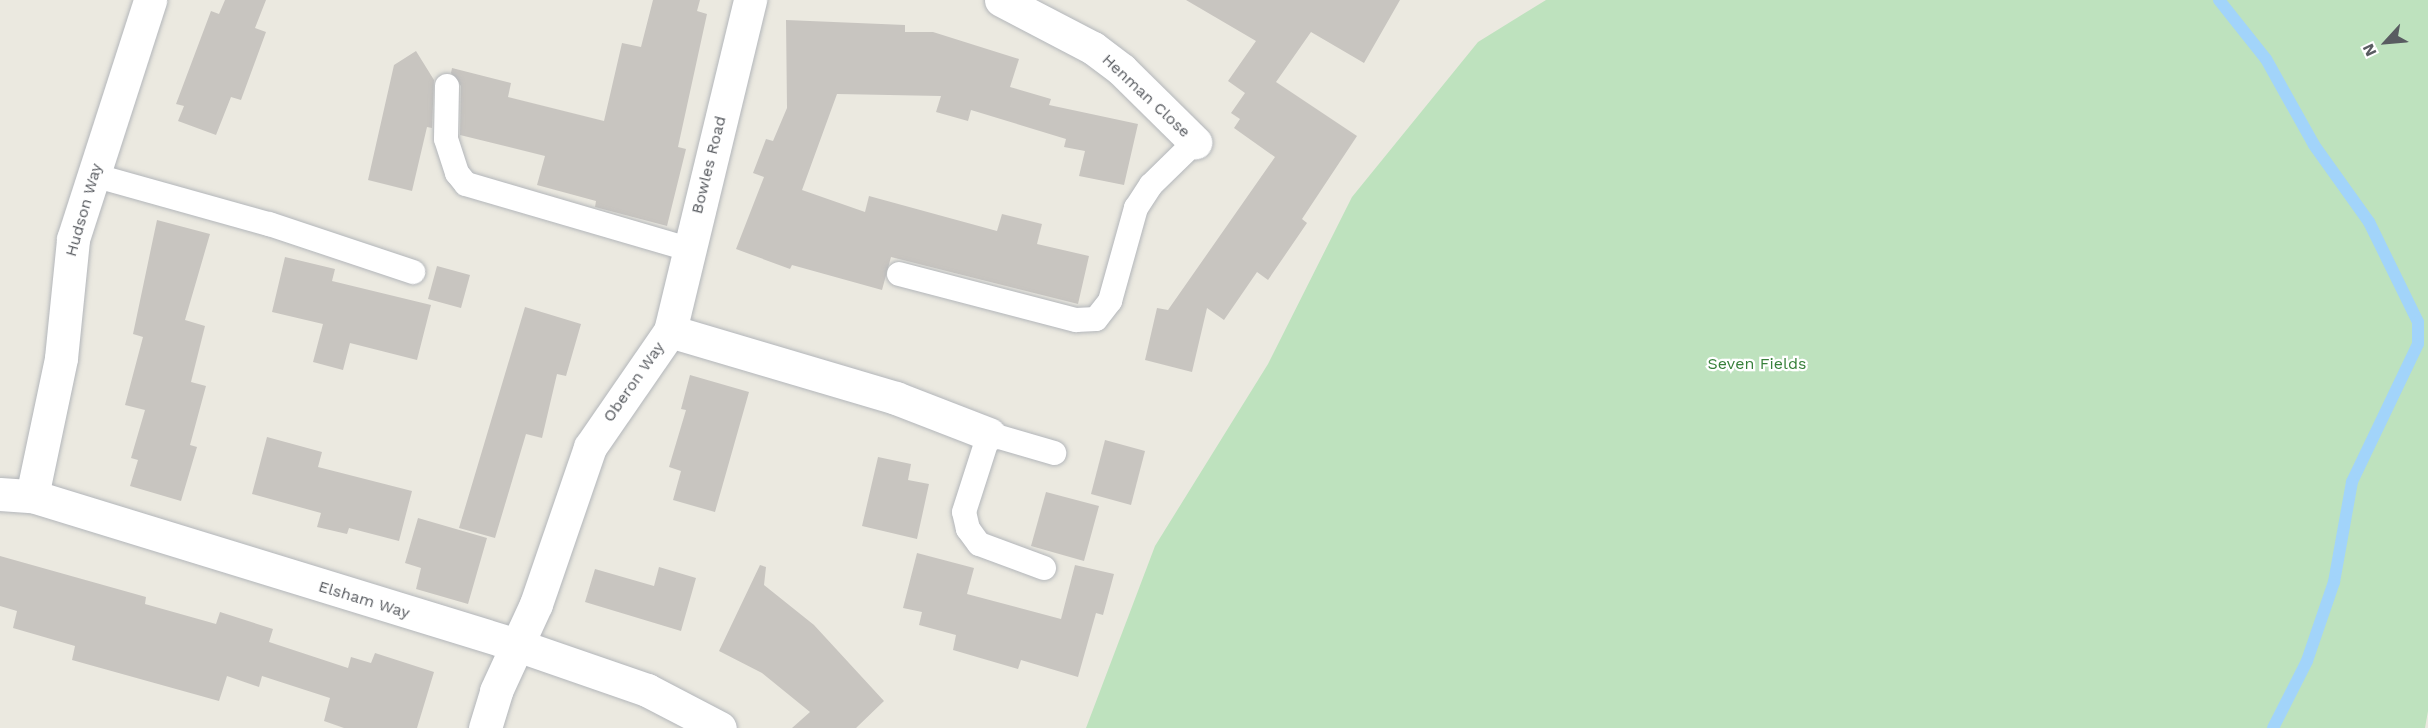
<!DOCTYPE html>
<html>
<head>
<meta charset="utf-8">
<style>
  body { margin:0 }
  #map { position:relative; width:2428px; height:728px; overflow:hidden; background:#ebe9e0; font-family:"Work Sans",sans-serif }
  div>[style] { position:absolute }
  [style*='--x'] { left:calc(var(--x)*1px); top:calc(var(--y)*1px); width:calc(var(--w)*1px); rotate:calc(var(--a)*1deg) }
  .green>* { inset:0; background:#bee2be }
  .stream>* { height:12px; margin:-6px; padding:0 6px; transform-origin:6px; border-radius:6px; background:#a2d4fa }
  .building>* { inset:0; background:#c8c5c0 }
  .roads { filter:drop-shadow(0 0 2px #b3b6ba) drop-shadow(0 0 2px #b3b6ba) }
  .service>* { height:24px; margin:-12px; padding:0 12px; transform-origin:12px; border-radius:12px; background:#fff }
  .minor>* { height:33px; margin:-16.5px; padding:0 16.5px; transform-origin:16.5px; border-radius:16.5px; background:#fff }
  span { translate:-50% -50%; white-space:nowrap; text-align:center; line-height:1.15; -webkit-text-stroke:4.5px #fff; paint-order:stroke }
  .street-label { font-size:16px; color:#595c61 }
  .park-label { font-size:16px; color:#38803b }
  .north { position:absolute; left:2356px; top:12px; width:60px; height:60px; -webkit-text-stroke:4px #fff; paint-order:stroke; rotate:244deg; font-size:16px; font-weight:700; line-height:24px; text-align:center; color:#595c61 }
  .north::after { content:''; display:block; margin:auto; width:21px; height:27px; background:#595c61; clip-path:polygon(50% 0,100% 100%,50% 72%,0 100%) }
</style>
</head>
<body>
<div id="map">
  <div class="green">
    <i style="clip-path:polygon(1546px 0,2428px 0,2428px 711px,2425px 728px,1086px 728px,1155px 546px,1268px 364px,1352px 197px,1478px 42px)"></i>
  </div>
  <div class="stream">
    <i style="--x:2219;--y:0;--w:75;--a:51.5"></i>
    <i style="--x:2266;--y:59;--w:98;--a:60.8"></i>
    <i style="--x:2314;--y:145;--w:95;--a:54.5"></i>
    <i style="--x:2369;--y:222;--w:111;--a:63.9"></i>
    <i style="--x:2418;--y:322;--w:22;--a:90"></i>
    <i style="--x:2418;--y:344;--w:153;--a:115.6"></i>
    <i style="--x:2352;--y:482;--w:102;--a:100.2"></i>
    <i style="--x:2334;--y:582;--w:83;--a:108.9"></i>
    <i style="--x:2307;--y:661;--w:75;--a:116.9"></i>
  </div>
  <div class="building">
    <i style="clip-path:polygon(225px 0,266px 0,255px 28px,266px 32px,241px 100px,231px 97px,216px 135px,178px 121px,184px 106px,176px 104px,211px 11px,219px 14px)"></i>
    <i style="clip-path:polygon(653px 0,700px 0,697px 11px,707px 14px,678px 147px,686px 149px,667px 226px,595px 207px,596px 201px,537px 185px,545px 156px,460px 135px,461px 86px,451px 73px,452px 68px,511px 83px,508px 97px,604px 121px,622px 43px,641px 47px)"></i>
    <i style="clip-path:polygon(1186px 0,1400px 0,1364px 63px,1311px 32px,1276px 82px,1357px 136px,1302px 219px,1307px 223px,1268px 280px,1257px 272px,1224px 320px,1207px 308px,1192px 372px,1145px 360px,1157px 308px,1168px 310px,1275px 157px,1234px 128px,1240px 119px,1231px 113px,1245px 93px,1228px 81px,1256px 41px)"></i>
    <i style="clip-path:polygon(786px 20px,905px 25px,905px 32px,933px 32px,1019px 59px,1010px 87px,1051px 99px,1049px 105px,1138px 124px,1124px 185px,1079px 176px,1085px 151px,1064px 147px,1066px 139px,971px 110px,968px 121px,936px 112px,941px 96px,837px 94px,802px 190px,865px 212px,869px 196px,997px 231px,1002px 214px,1042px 224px,1037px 244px,1089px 256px,1078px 304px,891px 257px,882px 290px,792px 265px,790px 269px,736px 249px,764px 177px,753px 173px,766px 139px,773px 141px,787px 108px)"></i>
    <i style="clip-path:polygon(416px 51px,434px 80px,432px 128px,427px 127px,412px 191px,368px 180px,394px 65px)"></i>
    <i style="clip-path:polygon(157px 220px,210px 234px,185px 320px,205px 326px,191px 382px,206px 386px,190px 445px,197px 447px,181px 501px,130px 486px,138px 460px,131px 458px,145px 410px,125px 405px,143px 337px,133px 334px)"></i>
    <i style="clip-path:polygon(285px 257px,335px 269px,332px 281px,431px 305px,417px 360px,350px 343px,343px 370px,313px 362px,323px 324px,272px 312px)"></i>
    <i style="clip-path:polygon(437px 266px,470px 275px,461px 308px,428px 299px)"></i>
    <i style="clip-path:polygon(525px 307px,581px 324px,566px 376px,557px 374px,542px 438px,526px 434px,495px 538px,459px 528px)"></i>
    <i style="clip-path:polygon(690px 375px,749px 392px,715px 512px,673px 500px,681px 471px,669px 467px,686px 410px,681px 409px)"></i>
    <i style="clip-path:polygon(267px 437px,322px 452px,318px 467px,412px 491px,399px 541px,349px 528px,347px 534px,317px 527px,321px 513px,252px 494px)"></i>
    <i style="clip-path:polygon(1105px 440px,1145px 451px,1131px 505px,1091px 494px)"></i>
    <i style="clip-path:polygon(878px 457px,911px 464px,908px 480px,929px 484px,917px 539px,862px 526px)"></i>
    <i style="clip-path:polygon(1046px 492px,1099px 506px,1084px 561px,1031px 546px)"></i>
    <i style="clip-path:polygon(418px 518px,487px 538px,468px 604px,416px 589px,421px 568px,405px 563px)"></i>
    <i style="clip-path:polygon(917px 553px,974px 568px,967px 594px,1061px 619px,1075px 565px,1114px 574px,1103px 615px,1096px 613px,1078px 677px,1021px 660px,1018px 669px,953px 650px,956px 635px,919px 625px,922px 612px,903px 608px)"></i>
    <i style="clip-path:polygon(0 556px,146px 597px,145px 604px,216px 624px,220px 612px,273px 629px,269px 642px,348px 668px,351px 657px,371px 663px,375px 653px,434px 672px,417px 728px,344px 728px,324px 721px,330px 698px,262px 676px,259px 687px,227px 676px,219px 701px,72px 660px,75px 646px,13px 628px,17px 611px,0 606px)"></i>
    <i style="clip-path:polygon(760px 565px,766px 567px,764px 585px,814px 625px,884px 701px,856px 728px,792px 728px,810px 712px,762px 673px,719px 651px)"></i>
    <i style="clip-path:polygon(659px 567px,696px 578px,681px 631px,585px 602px,595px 569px,654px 586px)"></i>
  </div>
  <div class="roads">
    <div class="service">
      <i style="--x:447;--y:86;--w:53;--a:91.1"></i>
      <i style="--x:446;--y:139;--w:36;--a:72"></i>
      <i style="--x:457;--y:173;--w:14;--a:51"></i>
      <i style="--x:466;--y:184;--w:232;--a:16.3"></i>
      <i style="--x:93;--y:175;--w:183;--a:15.6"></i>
      <i style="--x:269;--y:224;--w:152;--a:18.4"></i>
      <i style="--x:899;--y:274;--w:183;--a:14.6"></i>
      <i style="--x:1076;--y:320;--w:20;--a:-3"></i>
      <i style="--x:1096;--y:319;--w:23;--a:-52"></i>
      <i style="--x:1110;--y:301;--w:97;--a:-74.4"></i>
      <i style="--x:1136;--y:208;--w:27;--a:-57"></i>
      <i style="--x:1151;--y:185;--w:62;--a:-44.3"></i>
      <i style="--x:1044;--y:568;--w:69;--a:-159.7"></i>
      <i style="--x:979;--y:544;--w:19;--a:-126"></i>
      <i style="--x:968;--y:529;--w:17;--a:-103"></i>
      <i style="--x:964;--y:512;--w:82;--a:-72.2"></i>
      <i style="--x:989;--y:434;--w:68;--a:16.3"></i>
    </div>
    <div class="minor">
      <i style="--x:1001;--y:0;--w:104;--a:27.6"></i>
      <i style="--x:1093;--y:48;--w:36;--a:37"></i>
      <i style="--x:1122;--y:70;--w:103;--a:44.6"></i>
      <i style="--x:670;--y:331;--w:236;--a:16.5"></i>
      <i style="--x:896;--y:398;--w:100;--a:21.2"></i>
      <i style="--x:0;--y:494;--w:32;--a:4"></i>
      <i style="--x:32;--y:496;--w:507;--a:17.08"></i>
      <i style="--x:517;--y:645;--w:138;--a:19.1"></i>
      <i style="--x:647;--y:690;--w:82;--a:27.5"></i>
      <i style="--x:32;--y:496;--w:141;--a:-78.1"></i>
      <i style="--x:61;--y:358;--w:120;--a:-84.2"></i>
      <i style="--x:73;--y:239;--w:251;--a:-72.1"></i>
      <i style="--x:485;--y:728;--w:39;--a:-73"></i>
      <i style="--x:496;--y:691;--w:96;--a:-65.3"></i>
      <i style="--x:536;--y:604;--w:166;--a:-71"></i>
      <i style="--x:590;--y:447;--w:141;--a:-55.4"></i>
      <i style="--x:670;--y:331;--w:341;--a:-76.4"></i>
    </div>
  </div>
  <div class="street-label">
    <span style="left:1146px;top:96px;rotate:43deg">Henman Close</span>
    <span style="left:709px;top:165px;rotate:-76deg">Bowles Road</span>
    <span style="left:84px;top:210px;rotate:-74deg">Hudson Way</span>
    <span style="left:634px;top:382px;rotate:-55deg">Oberon Way</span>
    <span style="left:364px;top:600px;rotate:17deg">Elsham Way</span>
  </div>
  <div class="park-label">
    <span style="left:1757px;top:364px">Seven Fields</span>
  </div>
  <div class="north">N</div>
</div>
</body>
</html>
